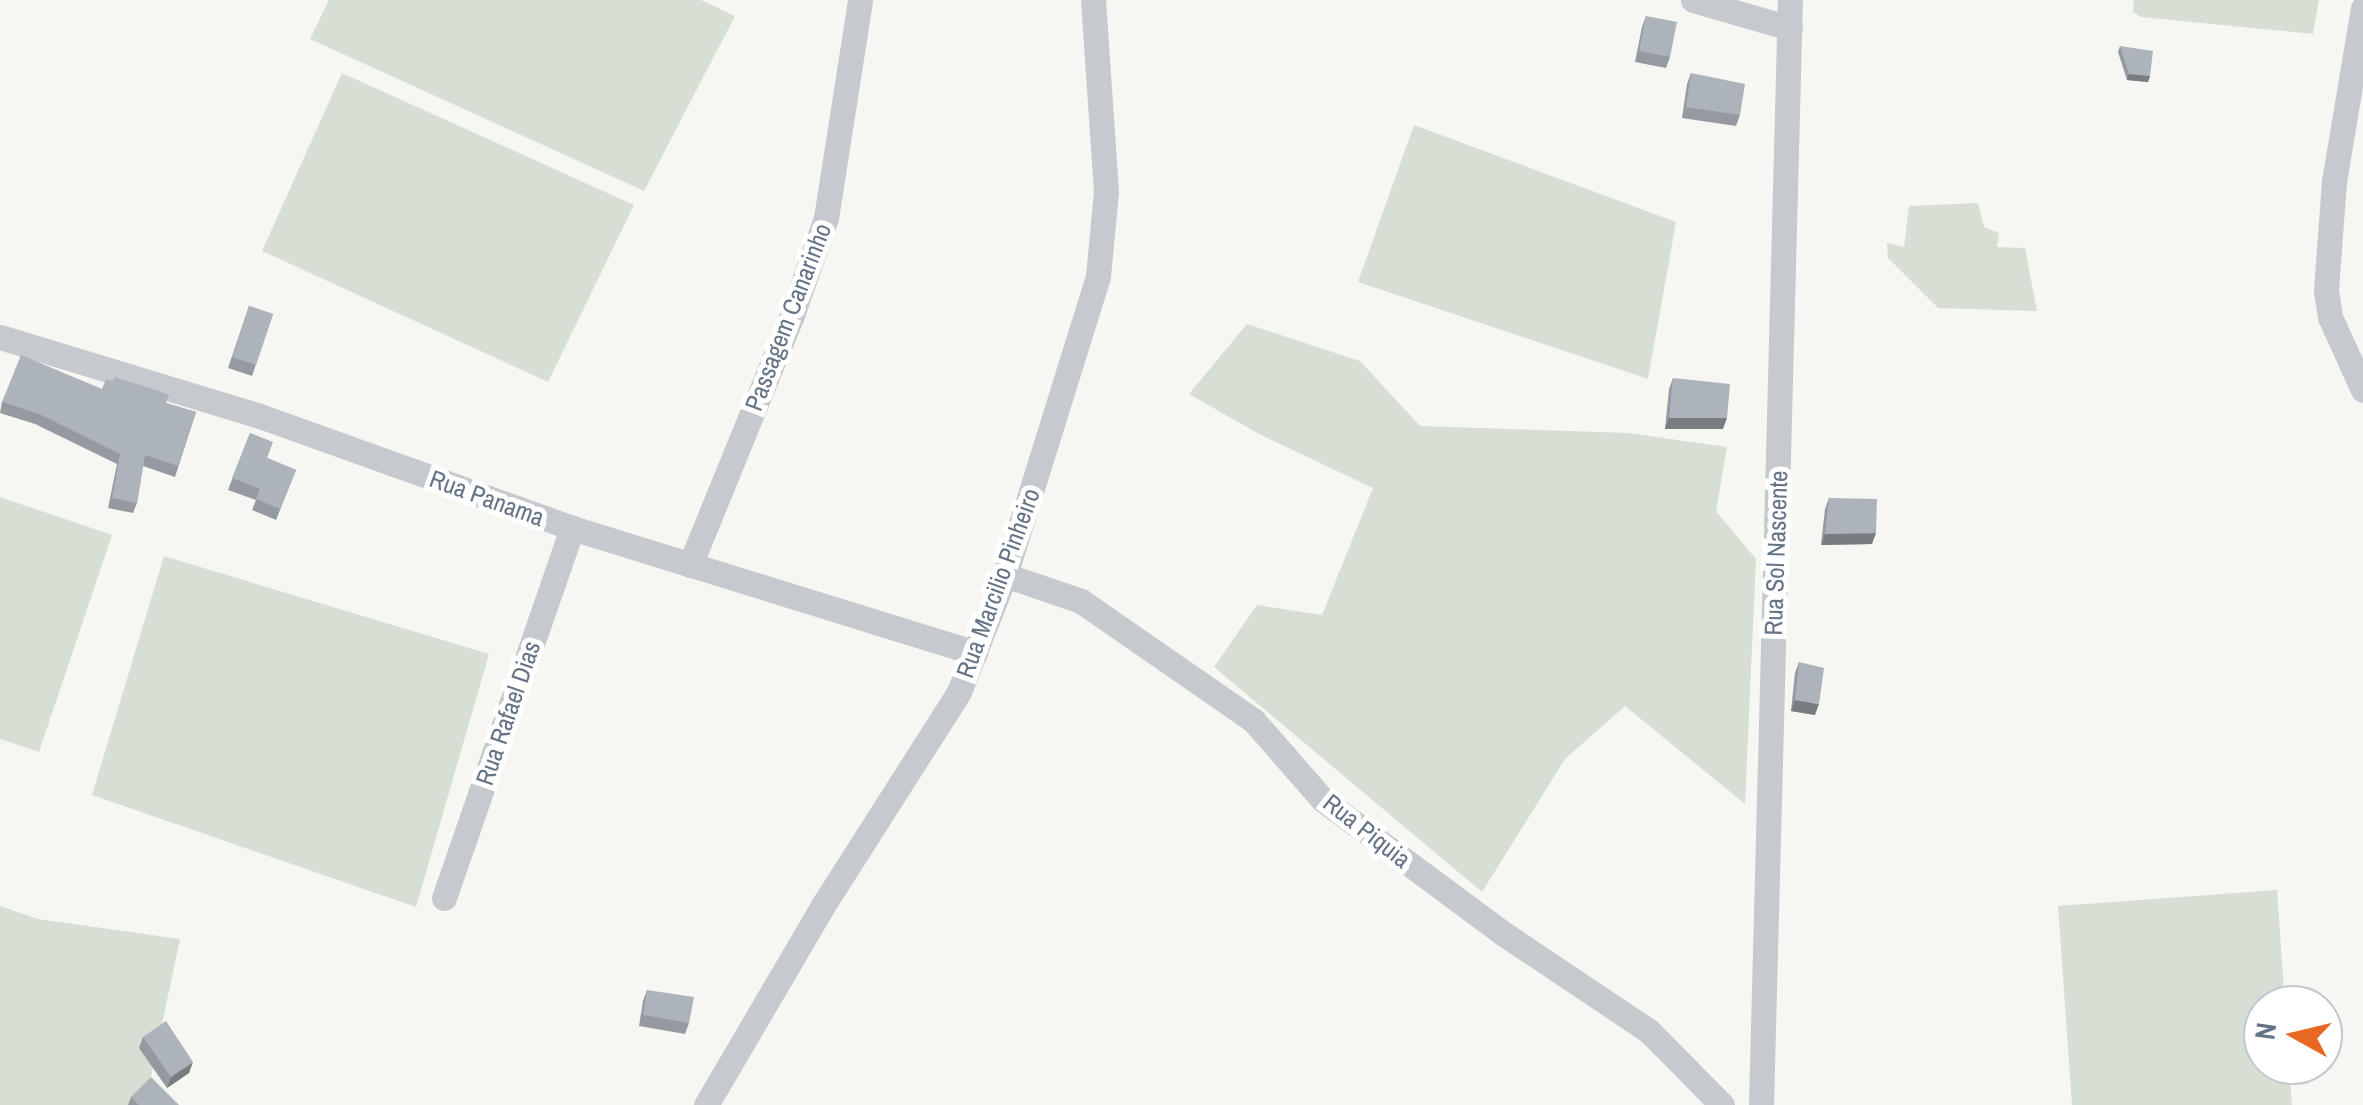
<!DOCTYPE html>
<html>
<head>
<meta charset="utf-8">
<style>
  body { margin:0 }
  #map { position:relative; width:2363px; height:1105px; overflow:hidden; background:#f6f7f3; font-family:"Archivo Narrow",sans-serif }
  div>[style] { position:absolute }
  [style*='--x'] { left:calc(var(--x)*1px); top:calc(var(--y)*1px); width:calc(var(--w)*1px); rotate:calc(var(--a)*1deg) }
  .green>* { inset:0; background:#d7ded4 }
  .minor>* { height:25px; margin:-12.5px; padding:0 12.5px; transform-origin:12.5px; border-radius:12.5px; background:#c6c9cd }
  .wall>* { inset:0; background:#949aa0 }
  .shaded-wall>* { inset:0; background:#787d82 }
  .building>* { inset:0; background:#acb3ba }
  span { translate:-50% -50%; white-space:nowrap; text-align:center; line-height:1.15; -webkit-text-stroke:10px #fff; paint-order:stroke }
  .street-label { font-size:25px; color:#647385 }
  .north { position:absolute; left:2243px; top:985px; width:100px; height:100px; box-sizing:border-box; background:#fff; border:2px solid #c1c7ce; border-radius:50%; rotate:278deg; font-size:28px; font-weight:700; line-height:40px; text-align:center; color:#647385 }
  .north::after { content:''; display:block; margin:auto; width:35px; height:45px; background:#e96821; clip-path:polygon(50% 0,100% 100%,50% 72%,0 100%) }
</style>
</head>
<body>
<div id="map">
  <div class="green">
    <i style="clip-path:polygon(329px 0,701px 0,735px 16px,644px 191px,310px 39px)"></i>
    <i style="clip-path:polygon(2134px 0,2319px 0,2313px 34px,2141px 17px,2133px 12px)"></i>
    <i style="clip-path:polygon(342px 73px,634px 205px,548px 382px,262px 251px)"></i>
    <i style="clip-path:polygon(1414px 125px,1676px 222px,1648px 379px,1358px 282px)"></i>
    <i style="clip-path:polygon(1978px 203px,1984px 227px,1999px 233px,1997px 247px,2025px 248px,2037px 311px,1938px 308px,1888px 258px,1887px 243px,1904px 247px,1909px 206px)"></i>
    <i style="clip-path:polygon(1247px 324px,1360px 361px,1420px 426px,1628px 433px,1727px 447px,1716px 511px,1756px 559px,1745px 804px,1625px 706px,1565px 759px,1482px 892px,1214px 667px,1257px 605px,1322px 615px,1373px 488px,1259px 434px,1189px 394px)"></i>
    <i style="clip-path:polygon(0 497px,112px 535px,39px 752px,0 739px)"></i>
    <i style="clip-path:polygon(164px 556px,489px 654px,416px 907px,92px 795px)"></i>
    <i style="clip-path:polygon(2277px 890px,2285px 1005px,2263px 1005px,2263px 1065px,2289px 1065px,2292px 1105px,2072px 1105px,2058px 906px)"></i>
    <i style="clip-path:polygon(0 906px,38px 919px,180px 939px,145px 1105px,0 1105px)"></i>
  </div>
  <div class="minor">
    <i style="--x:1693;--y:0;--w:101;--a:16.1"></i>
    <i style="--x:2363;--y:8;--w:175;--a:99.5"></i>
    <i style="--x:2334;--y:181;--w:110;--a:94.2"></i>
    <i style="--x:2326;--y:291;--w:26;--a:81"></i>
    <i style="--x:2330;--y:317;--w:80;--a:65.7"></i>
    <i style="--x:0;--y:337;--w:269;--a:16.9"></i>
    <i style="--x:257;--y:415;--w:335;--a:19.7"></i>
    <i style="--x:572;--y:528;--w:422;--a:17.2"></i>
    <i style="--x:690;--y:565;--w:273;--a:-67.8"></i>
    <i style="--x:793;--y:312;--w:100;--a:-70.7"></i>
    <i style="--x:826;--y:218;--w:221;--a:-81.1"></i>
    <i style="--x:1005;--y:575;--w:80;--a:18.9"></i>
    <i style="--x:1081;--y:601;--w:209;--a:34.7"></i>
    <i style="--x:1253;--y:720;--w:106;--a:48.8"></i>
    <i style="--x:1323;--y:800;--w:225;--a:36.5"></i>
    <i style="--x:1504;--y:934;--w:174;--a:33.8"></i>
    <i style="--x:1649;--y:1031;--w:104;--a:45.4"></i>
    <i style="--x:444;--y:898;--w:392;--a:-70.9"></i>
    <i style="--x:706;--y:1105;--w:229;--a:-59.6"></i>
    <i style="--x:822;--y:907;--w:255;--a:-57.5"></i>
    <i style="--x:959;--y:692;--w:126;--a:-68.5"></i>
    <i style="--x:1005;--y:575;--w:313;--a:-72.7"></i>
    <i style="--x:1098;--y:276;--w:85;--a:-84.6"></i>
    <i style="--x:1106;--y:191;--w:191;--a:-93.9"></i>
    <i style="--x:1761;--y:1105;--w:1105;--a:-88.5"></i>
  </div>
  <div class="wall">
    <i style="clip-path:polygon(1646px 16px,1670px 57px,1666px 68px,1635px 62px,1642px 27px)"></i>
    <i style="clip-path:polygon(2120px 46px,2150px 76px,2148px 82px,2127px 80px,2118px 52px)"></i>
    <i style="clip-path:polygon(1691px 73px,1740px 115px,1736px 126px,1682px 118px,1687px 84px)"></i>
    <i style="clip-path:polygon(249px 306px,273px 314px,252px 376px,228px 368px)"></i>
    <i style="clip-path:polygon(1673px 378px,1723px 429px,1665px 429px,1669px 389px)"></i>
    <i style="clip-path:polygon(102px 389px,166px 403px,196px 412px,175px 477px,143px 466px,137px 503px,133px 513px,108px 508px,117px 464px,35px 424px,0 413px,2px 402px)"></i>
    <i style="clip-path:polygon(250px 433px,267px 458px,296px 470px,276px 520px,252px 510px,256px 500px,228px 490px)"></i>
    <i style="clip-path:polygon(1829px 498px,1872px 544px,1821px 545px,1825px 509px)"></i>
    <i style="clip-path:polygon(1799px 662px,1815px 715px,1791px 711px,1795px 673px)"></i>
    <i style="clip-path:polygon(647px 990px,689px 1023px,685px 1034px,639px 1026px,643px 1001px)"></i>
    <i style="clip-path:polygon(143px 1037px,189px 1073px,167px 1088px,139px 1048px)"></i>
    <i style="clip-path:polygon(131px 1097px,179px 1105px,128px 1105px)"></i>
  </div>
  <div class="shaded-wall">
    <i style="clip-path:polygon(2129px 74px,2150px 76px,2148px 82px,2127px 80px)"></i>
    <i style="clip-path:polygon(1669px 418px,1727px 418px,1723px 429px,1665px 429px)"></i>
    <i style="clip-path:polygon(1876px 533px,1872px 544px,1821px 545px,1825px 534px)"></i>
    <i style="clip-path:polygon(1795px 700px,1819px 704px,1815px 715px,1791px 711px)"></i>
    <i style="clip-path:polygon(193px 1062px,189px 1073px,167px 1088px,171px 1077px)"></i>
  </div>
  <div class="building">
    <i style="clip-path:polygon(1646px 16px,1677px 22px,1670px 57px,1639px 51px)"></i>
    <i style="clip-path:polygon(2120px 46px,2153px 51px,2150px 76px,2129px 74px)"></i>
    <i style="clip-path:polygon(1691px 73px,1745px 84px,1740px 115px,1686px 107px)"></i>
    <i style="clip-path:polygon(249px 306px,273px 314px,256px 365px,232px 357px)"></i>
    <i style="clip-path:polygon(21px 355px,102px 389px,106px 379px,113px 381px,115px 377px,156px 390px,169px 395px,166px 403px,196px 412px,178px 466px,145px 455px,137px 503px,112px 498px,120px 454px,39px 414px,2px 402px)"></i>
    <i style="clip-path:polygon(1673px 378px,1730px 384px,1727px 418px,1669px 418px)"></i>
    <i style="clip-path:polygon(250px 433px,273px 442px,267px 458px,296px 470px,280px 509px,256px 499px,260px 489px,232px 478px)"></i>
    <i style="clip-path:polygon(1829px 498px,1877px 499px,1876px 533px,1825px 534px)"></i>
    <i style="clip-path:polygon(1799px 662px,1824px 668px,1819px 704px,1795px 700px)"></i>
    <i style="clip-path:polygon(647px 990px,694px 997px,689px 1023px,643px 1015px)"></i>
    <i style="clip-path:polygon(166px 1021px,193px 1062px,171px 1077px,143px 1037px)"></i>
    <i style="clip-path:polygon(151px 1077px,179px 1105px,139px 1105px,131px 1097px)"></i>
  </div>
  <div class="street-label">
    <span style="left:788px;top:317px;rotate:-69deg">Passagem Canarinho</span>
    <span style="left:487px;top:498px;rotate:20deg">Rua Panama</span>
    <span style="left:1776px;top:553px;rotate:-88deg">Rua Sol Nascente</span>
    <span style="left:998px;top:583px;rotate:-70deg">Rua Marcilio Pinheiro</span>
    <span style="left:508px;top:713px;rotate:-71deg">Rua Rafael Dias</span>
    <span style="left:1367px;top:831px;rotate:38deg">Rua Piquia</span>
  </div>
  <div class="north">N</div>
</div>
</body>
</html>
